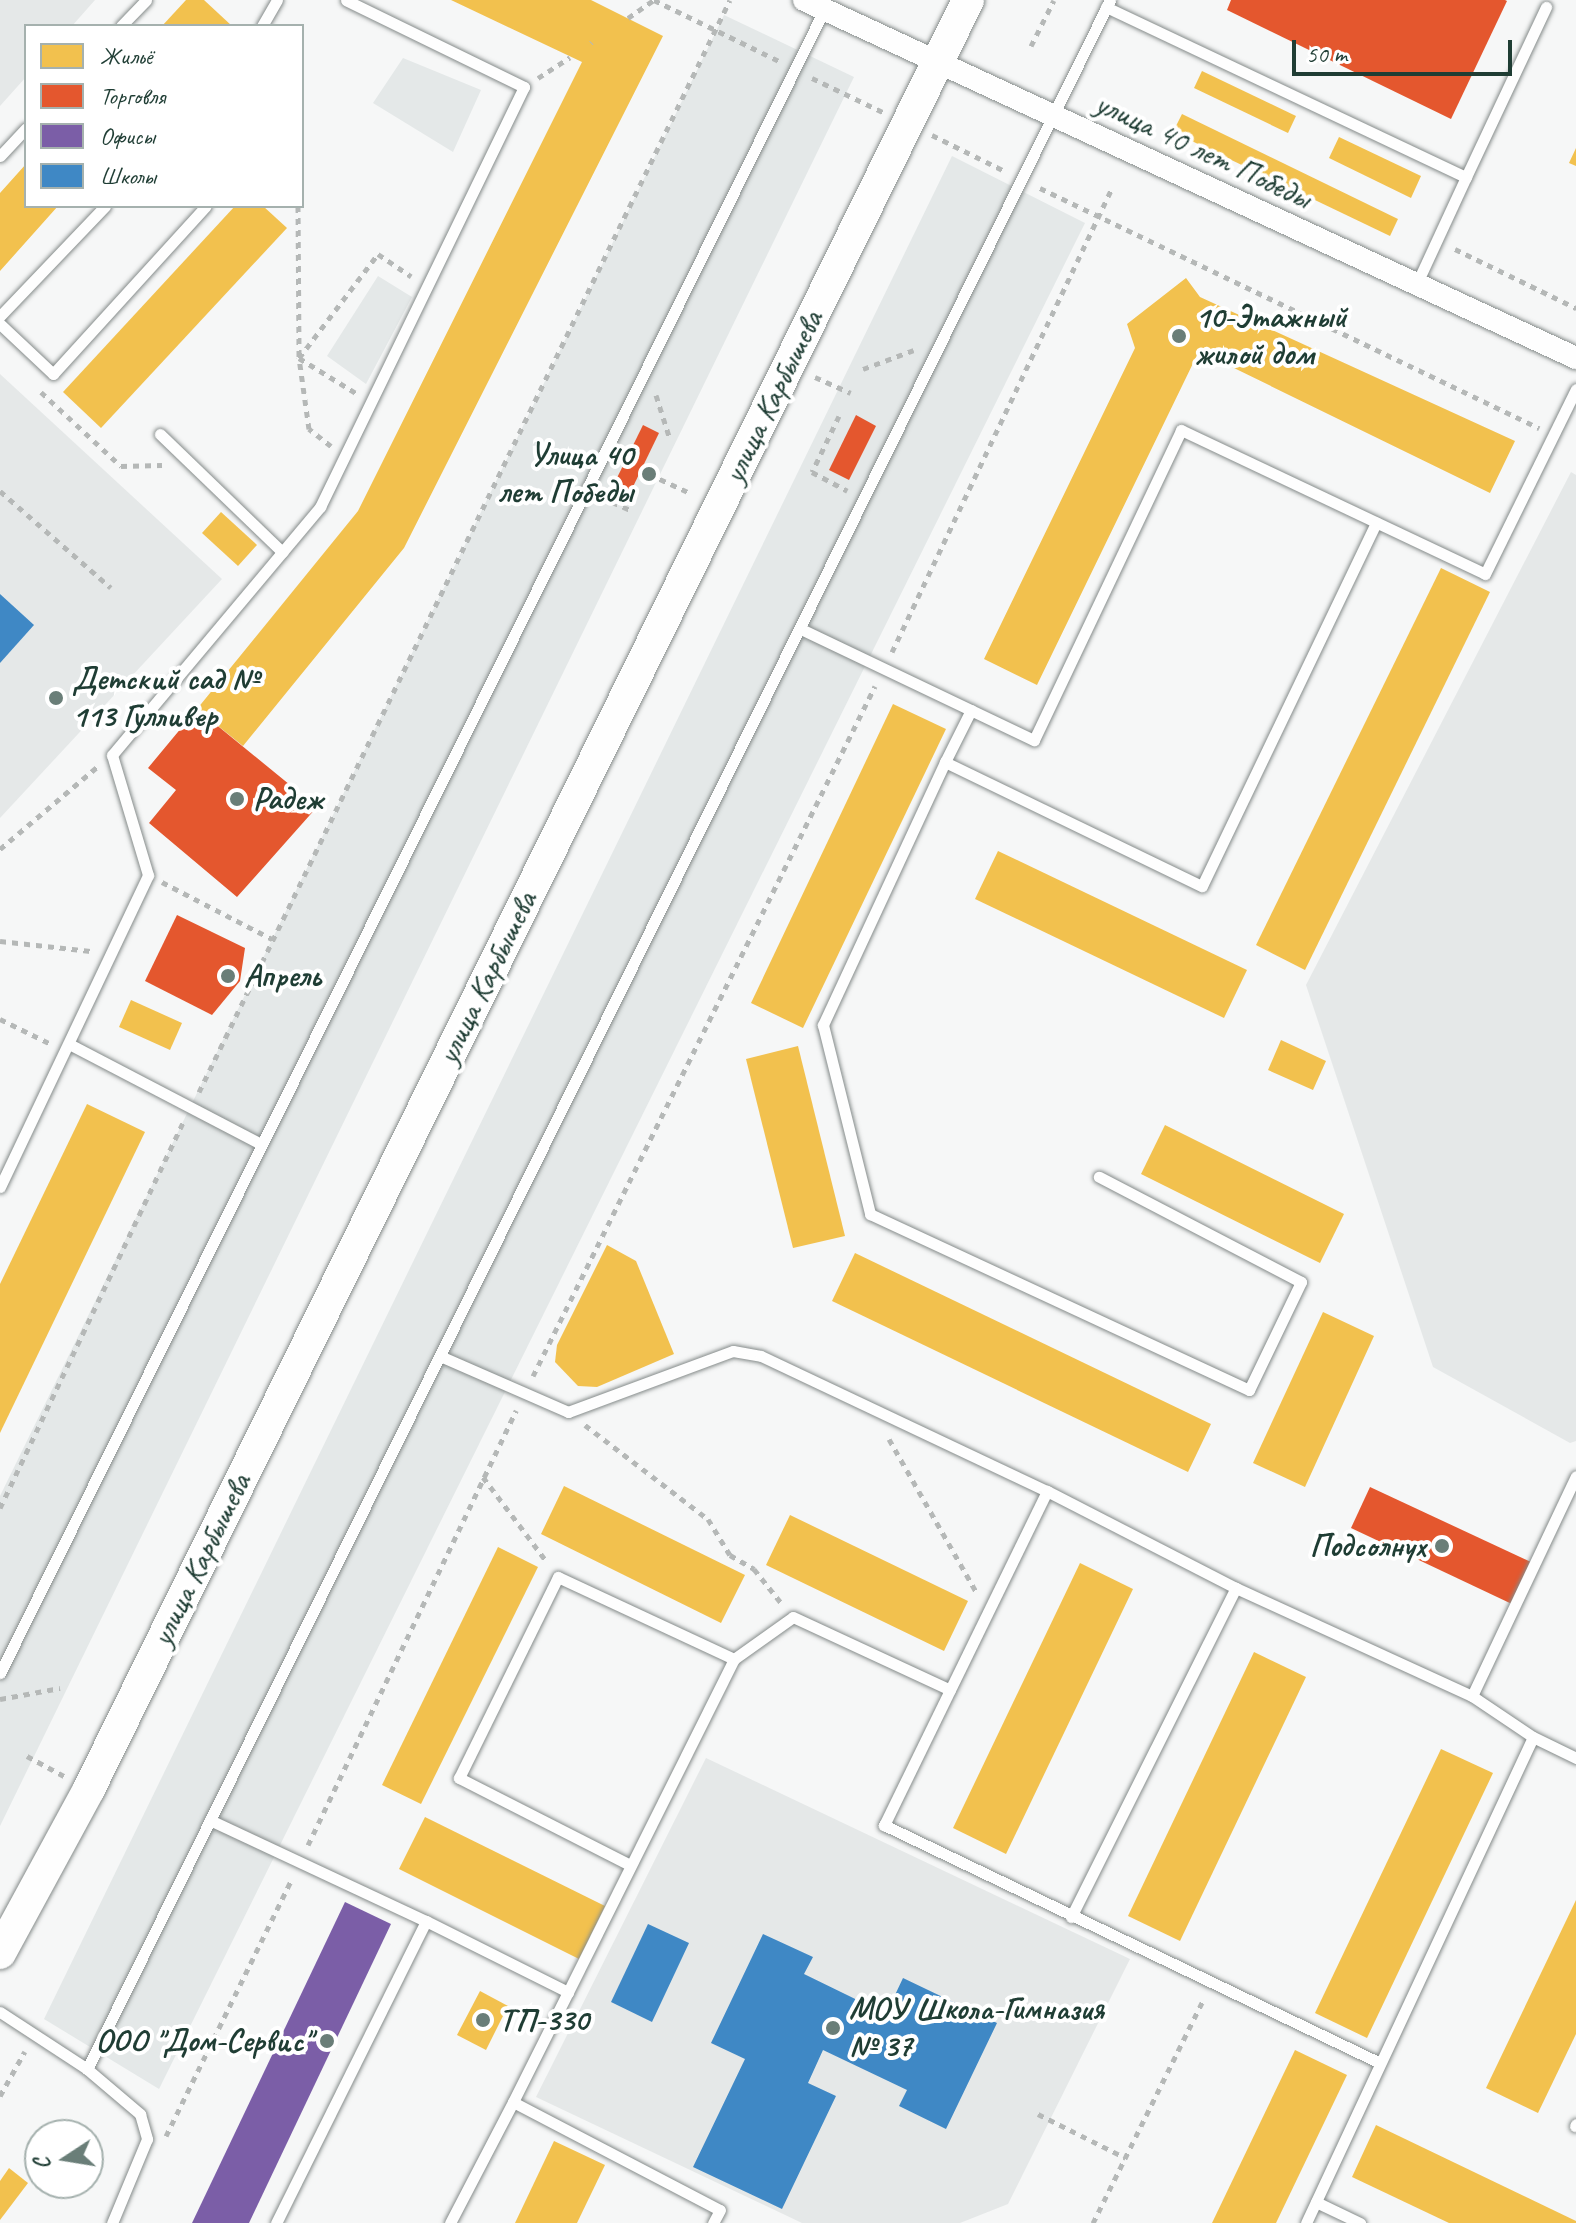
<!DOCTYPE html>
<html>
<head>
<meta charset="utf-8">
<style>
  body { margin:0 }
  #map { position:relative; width:1576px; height:2223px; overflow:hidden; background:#f6f7f7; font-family:Caveat,sans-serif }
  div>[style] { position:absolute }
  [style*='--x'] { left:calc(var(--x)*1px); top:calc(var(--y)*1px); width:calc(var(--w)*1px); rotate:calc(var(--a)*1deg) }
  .built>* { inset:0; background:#e5e8e8 }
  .green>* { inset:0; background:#e4e8e8 }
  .homes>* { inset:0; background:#f2c14e }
  .shops>* { inset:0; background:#e4572e }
  .offices>* { inset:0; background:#7b5ea7 }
  .schools>* { inset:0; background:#3f88c5 }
  .path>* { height:5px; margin-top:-2.5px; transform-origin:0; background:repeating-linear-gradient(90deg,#b5b8b7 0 6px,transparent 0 12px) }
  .roads { filter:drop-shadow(0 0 2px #858b8a) drop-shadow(0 0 2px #858b8a) }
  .lane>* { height:11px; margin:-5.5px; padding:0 5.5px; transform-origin:5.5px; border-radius:5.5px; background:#fefefe }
  .street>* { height:22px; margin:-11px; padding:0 11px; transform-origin:11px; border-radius:11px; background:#fefefe }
  .secondary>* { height:32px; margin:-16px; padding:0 16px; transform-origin:16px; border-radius:16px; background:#fefefe }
  .dots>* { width:22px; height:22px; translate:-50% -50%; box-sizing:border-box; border:4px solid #fff; border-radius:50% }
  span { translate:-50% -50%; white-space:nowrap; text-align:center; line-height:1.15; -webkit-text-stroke:8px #fff; paint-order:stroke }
  .street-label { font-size:32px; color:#1f3d34 }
  .poi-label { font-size:32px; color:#1f3d34; font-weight:700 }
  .left { translate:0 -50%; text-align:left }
  .right { translate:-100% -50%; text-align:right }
  .legend { position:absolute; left:24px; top:24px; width:280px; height:184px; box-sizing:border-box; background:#fff; border:2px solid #a5b1ae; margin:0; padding:10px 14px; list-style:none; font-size:24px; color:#1f3d34 }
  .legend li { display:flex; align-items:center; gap:16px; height:40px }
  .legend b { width:40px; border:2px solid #a5b1ae }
  .north { position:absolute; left:24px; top:2119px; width:80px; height:80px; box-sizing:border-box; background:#fff; border:2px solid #a5b1ae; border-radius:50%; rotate:258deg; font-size:22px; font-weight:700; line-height:32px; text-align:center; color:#1f3d34 }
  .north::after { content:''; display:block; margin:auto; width:28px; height:36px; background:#6a7e78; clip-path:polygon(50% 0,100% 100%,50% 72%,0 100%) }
  .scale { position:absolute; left:1292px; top:40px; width:220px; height:36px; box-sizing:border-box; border:4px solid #1f3d34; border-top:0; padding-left:10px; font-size:24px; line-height:28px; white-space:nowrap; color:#1f3d34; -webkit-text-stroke:6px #fff; paint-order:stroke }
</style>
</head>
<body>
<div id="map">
  <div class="built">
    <i style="clip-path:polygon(0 0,95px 0,72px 26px,26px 26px,26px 77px,0 106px)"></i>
    <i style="clip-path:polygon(0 374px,222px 579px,0 818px)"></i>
    <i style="clip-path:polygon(1571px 472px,1576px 475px,1576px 1441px,1570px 1443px,1433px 1367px,1306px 985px)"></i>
    <i style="clip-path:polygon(706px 1758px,1130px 1959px,1008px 2204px,960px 2223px,802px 2223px,536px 2097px)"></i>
  </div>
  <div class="green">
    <i style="clip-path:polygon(724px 15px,854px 77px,0 1826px,0 1496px)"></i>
    <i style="clip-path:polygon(403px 58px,481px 90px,453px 152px,373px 103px)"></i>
    <i style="clip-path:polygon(952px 156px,1085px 223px,159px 2089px,44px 2019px)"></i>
    <i style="clip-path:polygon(378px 276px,412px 297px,366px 384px,327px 356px)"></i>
  </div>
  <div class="homes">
    <i style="clip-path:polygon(186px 0,204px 0,232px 26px,162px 26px)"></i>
    <i style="clip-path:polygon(451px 0,591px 0,663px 36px,404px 548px,243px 746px,197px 709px,358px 511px,582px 62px)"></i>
    <i style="clip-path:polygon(1202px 71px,1296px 116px,1288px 133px,1194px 88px)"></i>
    <i style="clip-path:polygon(1182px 114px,1398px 219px,1390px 236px,1173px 132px)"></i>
    <i style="clip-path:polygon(1339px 137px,1421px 176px,1411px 198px,1329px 158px)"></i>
    <i style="clip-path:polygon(1576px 148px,1576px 166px,1569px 163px)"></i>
    <i style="clip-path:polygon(26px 164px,26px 206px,58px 206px,0 271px,0 193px)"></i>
    <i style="clip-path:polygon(235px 206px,263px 206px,287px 228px,101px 428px,63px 392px)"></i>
    <i style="clip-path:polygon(1186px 278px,1200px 297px,1515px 441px,1490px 493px,1199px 351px,1037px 685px,984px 659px,1135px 348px,1127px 324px)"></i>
    <i style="clip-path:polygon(221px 512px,257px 545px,238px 566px,202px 533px)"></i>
    <i style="clip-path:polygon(1441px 568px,1490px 592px,1305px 970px,1256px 945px)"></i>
    <i style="clip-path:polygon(893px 704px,946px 729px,803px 1028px,751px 1003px)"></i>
    <i style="clip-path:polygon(998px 851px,1247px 970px,1224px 1018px,975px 899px)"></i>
    <i style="clip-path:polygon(131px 1000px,182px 1023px,170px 1050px,119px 1027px)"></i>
    <i style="clip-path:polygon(1281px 1040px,1326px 1061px,1313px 1090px,1268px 1070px)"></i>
    <i style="clip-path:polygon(798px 1046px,845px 1236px,793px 1248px,746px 1059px)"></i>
    <i style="clip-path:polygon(87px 1104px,145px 1132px,0 1433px,0 1284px)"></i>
    <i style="clip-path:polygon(1165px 1125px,1344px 1214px,1320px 1263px,1141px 1174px)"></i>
    <i style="clip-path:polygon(607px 1245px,636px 1261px,674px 1354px,597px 1387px,578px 1386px,555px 1362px,557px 1345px)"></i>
    <i style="clip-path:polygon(855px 1253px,1211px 1424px,1188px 1472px,832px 1301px)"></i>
    <i style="clip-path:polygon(1323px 1312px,1374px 1336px,1305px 1487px,1253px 1463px)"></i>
    <i style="clip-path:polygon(564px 1486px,745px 1575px,721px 1623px,541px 1534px)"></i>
    <i style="clip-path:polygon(790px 1515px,968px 1601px,944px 1651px,766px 1565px)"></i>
    <i style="clip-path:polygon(498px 1547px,538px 1567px,421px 1804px,382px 1785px)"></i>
    <i style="clip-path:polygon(1080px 1563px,1133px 1589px,1006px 1854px,953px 1828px)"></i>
    <i style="clip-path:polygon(1254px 1652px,1306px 1677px,1180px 1941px,1128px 1916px)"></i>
    <i style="clip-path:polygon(1441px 1749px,1493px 1773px,1367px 2038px,1315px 2013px)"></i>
    <i style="clip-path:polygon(425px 1817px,605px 1906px,579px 1959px,399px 1869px)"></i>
    <i style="clip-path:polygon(1576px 1900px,1576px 2034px,1538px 2113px,1486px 2088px)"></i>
    <i style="clip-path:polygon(480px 1991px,508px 2006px,486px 2050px,457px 2035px)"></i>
    <i style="clip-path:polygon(1295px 2050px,1347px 2075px,1276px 2223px,1212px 2223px)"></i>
    <i style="clip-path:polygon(1376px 2125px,1576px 2221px,1576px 2223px,1449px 2223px,1352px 2177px)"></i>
    <i style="clip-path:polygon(554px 2141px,605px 2165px,577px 2223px,515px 2223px)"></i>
    <i style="clip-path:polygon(9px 2168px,28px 2183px,0 2220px,0 2181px)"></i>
  </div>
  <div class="shops">
    <i style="clip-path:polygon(1231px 0,1505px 0,1507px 1px,1451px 119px,1227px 10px)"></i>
    <i style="clip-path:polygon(856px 415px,876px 426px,849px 480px,829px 470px)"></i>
    <i style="clip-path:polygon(643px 425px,659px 433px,628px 497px,612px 488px)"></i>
    <i style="clip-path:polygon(197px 709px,317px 807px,237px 897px,149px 823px,176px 790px,148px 768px)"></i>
    <i style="clip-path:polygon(177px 915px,245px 948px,240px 981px,212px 1015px,145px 981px)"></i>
    <i style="clip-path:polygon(1370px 1487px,1533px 1563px,1514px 1605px,1351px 1528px)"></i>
  </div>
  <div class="offices">
    <i style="clip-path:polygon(345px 1902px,391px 1924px,249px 2223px,192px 2223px)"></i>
  </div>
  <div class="schools">
    <i style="clip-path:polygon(0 594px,34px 625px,0 663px)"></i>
    <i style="clip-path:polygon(648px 1924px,689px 1943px,652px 2022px,611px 2002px)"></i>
    <i style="clip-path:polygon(763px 1934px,813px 1957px,804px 1974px,886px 2014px,903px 1978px,997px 2023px,946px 2129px,899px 2106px,907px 2090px,823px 2050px,808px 2083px,836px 2096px,782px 2209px,693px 2167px,745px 2059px,711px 2043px)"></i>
  </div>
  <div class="path">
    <i style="--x:654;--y:0;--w:139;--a:26"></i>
    <i style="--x:628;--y:18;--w:32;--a:-35"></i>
    <i style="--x:591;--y:43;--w:1;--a:-45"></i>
    <i style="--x:1031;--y:46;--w:51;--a:-63.4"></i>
    <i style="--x:538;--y:78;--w:38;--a:-33"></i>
    <i style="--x:812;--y:78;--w:79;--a:25.6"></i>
    <i style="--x:932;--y:135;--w:81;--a:26.3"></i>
    <i style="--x:1040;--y:188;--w:554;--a:25.69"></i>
    <i style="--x:298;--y:206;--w:152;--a:89.6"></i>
    <i style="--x:299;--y:358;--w:67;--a:31.6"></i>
    <i style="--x:1455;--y:249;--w:135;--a:26"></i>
    <i style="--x:863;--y:369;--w:54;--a:-20.4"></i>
    <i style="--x:815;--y:377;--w:39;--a:24"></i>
    <i style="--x:41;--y:392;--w:109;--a:42.8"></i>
    <i style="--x:121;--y:466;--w:41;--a:-1.4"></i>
    <i style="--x:656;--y:395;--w:43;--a:72.4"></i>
    <i style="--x:839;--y:416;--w:62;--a:115.7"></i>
    <i style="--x:812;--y:472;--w:40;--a:28"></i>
    <i style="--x:331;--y:446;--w:28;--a:-142"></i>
    <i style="--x:309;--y:429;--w:72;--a:-98"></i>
    <i style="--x:299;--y:358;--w:131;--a:-52.8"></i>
    <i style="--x:378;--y:254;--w:40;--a:34"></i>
    <i style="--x:649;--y:474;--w:47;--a:24.9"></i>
    <i style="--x:0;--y:491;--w:147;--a:41.1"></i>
    <i style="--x:601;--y:497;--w:32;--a:24"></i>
    <i style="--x:892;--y:652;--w:514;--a:-64.63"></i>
    <i style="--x:0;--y:849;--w:127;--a:-40.2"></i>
    <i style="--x:162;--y:882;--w:124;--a:27.4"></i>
    <i style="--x:0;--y:941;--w:91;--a:6.3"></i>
    <i style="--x:0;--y:1019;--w:55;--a:26.1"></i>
    <i style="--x:199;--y:1092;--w:1214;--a:-64.07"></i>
    <i style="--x:533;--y:1376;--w:770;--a:-63.63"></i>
    <i style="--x:585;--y:1425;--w:155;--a:37.4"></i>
    <i style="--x:708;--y:1519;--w:42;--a:58.6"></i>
    <i style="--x:730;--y:1555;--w:28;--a:30"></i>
    <i style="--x:754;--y:1569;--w:45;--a:51.3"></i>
    <i style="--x:889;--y:1439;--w:177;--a:60.3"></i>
    <i style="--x:483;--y:1477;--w:106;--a:53"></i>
    <i style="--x:0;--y:1508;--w:427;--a:-64.6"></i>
    <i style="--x:0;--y:1699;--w:61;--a:-10.4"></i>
    <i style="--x:27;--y:1756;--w:42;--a:28.4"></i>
    <i style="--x:308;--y:1845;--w:482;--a:-64.4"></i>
    <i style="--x:0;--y:2096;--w:51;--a:-60.9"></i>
    <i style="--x:1038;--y:2114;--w:98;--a:26.6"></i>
    <i style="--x:166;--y:2136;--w:286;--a:-63.9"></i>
    <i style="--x:1093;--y:2223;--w:249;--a:-63.7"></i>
  </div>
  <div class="roads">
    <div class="lane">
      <i style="--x:1106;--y:7;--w:398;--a:25.3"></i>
      <i style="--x:1466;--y:177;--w:119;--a:114.8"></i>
      <i style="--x:121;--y:26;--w:36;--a:-46"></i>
      <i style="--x:262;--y:26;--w:30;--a:-60"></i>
      <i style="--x:0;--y:156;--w:38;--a:-47"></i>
      <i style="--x:1466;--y:177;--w:188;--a:-64.8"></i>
      <i style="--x:0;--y:316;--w:152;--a:-46.3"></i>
      <i style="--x:0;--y:324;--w:73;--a:43.3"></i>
      <i style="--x:53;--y:374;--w:227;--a:-47.7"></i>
      <i style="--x:160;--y:434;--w:170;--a:44"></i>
      <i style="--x:803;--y:630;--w:256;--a:25.5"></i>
      <i style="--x:1034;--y:740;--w:343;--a:-64.6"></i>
      <i style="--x:1181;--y:430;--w:336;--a:25.3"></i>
      <i style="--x:1485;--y:574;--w:206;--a:-63.8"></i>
      <i style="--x:971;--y:710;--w:58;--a:116.6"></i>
      <i style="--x:945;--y:762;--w:285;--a:25.8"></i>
      <i style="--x:1202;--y:886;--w:403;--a:-64.4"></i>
      <i style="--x:945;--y:762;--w:290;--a:114.9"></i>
      <i style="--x:823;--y:1025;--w:195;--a:76"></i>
      <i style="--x:870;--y:1214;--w:418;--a:24.9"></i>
      <i style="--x:1249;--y:1390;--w:120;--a:-64.3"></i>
      <i style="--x:1301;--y:1282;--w:228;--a:-152.5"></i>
      <i style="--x:69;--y:1044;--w:216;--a:27.5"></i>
      <i style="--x:0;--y:1187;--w:345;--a:-64.6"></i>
      <i style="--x:148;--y:875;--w:125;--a:-106.7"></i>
      <i style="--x:112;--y:755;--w:324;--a:-50"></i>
      <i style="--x:320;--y:507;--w:467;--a:-64.1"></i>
      <i style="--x:524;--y:87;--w:198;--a:-154"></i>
      <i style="--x:440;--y:1356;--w:140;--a:23.6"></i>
      <i style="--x:568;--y:1412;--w:176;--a:-20.3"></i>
      <i style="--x:733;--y:1351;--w:28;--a:10"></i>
      <i style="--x:761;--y:1356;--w:316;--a:25.3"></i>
      <i style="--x:1047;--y:1491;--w:212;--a:27.2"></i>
      <i style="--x:1047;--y:1491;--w:372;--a:116"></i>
      <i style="--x:884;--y:1825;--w:550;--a:25.63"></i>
      <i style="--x:0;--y:1673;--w:1856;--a:-63.64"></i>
      <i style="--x:1472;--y:1696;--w:73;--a:33.9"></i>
      <i style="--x:1533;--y:1737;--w:48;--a:26"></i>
      <i style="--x:210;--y:1820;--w:238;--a:25.1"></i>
      <i style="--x:426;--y:1921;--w:337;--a:116.4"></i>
      <i style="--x:630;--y:1865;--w:192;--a:-153"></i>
      <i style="--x:459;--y:1778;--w:224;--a:-63.8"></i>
      <i style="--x:558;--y:1577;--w:194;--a:25"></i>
      <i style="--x:1071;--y:1917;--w:368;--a:-63.4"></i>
      <i style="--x:1236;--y:1588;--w:260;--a:24.6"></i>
      <i style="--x:1472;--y:1696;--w:243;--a:-64.7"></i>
      <i style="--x:426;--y:1921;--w:159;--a:26.6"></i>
      <i style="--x:568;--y:1992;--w:123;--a:116.6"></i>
      <i style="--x:513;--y:2102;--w:233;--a:27.6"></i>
      <i style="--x:720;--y:2210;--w:15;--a:118"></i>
      <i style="--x:568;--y:1992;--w:372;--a:-63.5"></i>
      <i style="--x:734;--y:1659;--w:72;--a:-35.4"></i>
      <i style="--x:793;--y:1617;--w:173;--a:24.9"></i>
      <i style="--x:0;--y:2012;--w:104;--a:33.2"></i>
      <i style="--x:87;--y:2069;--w:2308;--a:-63.69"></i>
      <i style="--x:87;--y:2069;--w:70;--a:40.3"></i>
      <i style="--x:140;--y:2114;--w:26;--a:74"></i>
      <i style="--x:147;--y:2139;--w:91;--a:112.6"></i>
      <i style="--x:1575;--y:2126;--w:2;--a:-63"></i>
      <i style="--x:1316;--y:2202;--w:49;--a:25.5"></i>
      <i style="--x:450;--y:2223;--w:136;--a:-62.5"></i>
      <i style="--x:1306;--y:2223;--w:536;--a:-64.96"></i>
    </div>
    <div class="street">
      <i style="--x:804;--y:0;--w:851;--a:24.88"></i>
    </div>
    <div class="secondary">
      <i style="--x:0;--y:1953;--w:187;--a:-61.5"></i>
      <i style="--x:89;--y:1789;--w:1993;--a:-63.83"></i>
    </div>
  </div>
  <div class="dots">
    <i style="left:1179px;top:336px;background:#6a7e78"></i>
    <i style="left:649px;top:474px;background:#6a7e78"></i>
    <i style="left:56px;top:698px;background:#6a7e78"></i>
    <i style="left:237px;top:799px;background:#6a7e78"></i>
    <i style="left:228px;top:976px;background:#6a7e78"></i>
    <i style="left:1442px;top:1546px;background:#6a7e78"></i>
    <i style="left:483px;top:2020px;background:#6a7e78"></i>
    <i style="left:833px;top:2028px;background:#6a7e78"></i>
    <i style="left:327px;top:2041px;background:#6a7e78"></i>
  </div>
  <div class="street-label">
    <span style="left:1203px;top:151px;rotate:25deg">улица 40 лет Победы</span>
    <span style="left:773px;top:397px;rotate:-64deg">улица Карбышева</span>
    <span style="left:487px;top:978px;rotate:-64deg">улица Карбышева</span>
    <span style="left:201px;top:1560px;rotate:-64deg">улица Карбышева</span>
  </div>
  <div class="poi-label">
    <span class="left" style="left:1195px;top:336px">10-Этажный<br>жилой дом</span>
    <span class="right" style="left:633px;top:474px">Улица 40<br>лет Победы</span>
    <span class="left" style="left:72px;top:698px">Детский сад №<br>113 Гулливер</span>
    <span class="left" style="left:253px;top:799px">Радеж</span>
    <span class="left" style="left:244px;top:976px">Апрель</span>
    <span class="right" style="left:1426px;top:1546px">Подсолнух</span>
    <span class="left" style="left:849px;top:2028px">МОУ Школа-Гимназия<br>№ 37</span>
    <span class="left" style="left:499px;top:2020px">ТП-330</span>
    <span class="right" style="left:311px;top:2041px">ООО "Дом-Сервис"</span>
  </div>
  <ul class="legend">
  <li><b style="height:22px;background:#f2c14e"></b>Жильё</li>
  <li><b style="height:22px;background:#e4572e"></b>Торговля</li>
  <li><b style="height:22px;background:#7b5ea7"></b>Офисы</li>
  <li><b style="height:22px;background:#3f88c5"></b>Школы</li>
  </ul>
  <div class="north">С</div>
  <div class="scale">50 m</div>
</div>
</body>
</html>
